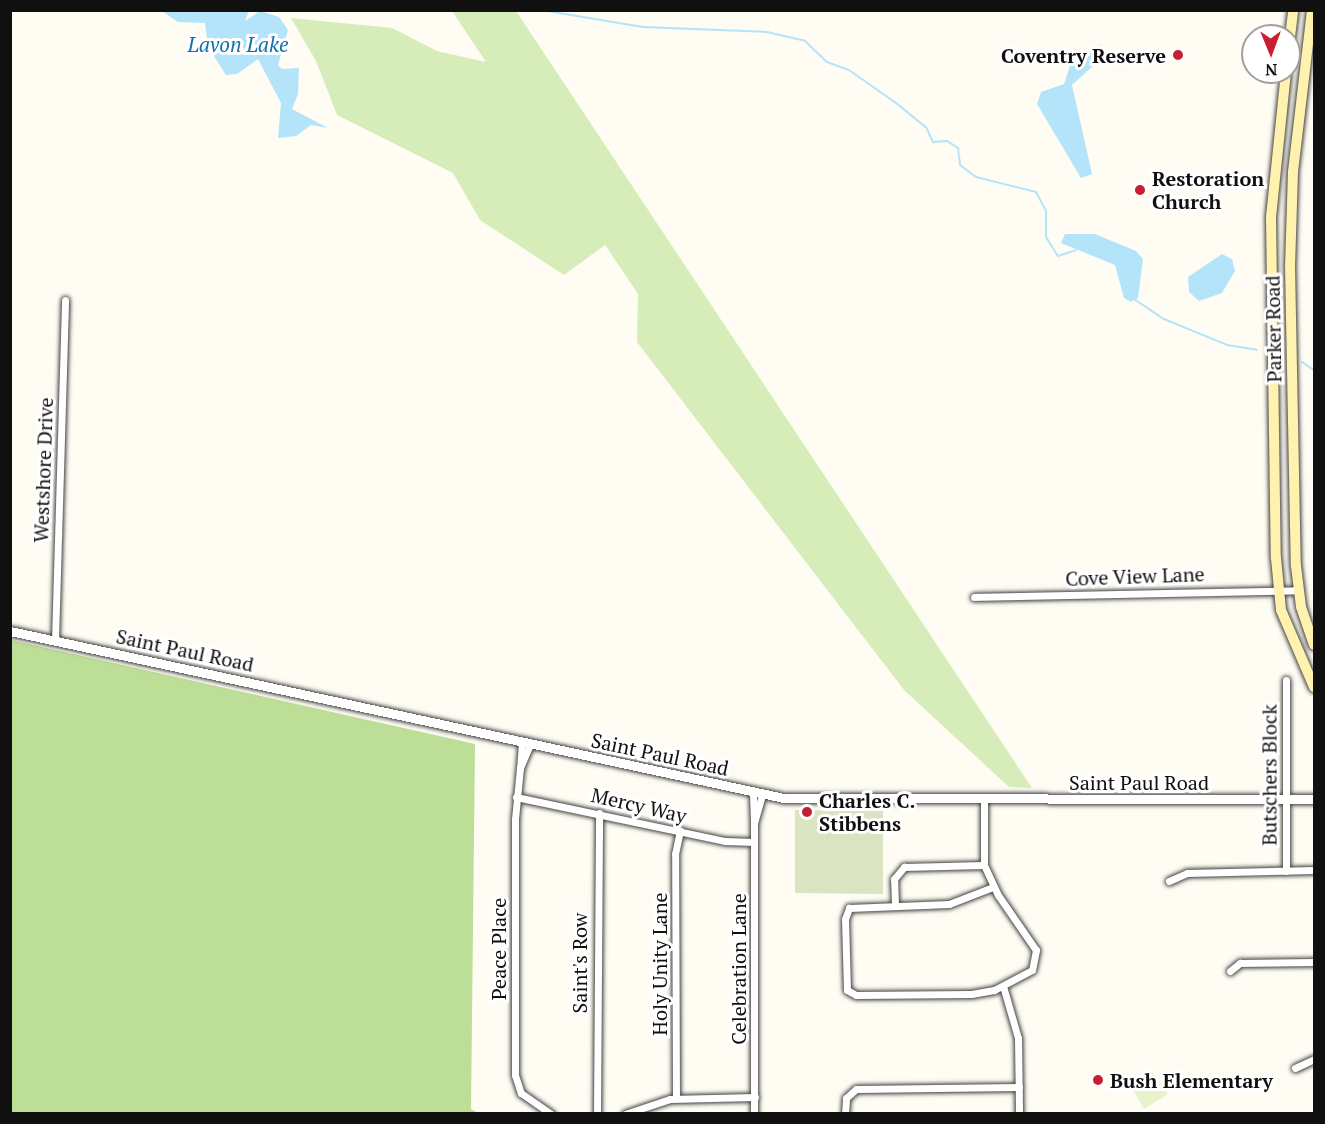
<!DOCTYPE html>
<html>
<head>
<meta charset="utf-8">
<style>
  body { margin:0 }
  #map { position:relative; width:1325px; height:1124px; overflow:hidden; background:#fffcf3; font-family:"PT Serif",serif }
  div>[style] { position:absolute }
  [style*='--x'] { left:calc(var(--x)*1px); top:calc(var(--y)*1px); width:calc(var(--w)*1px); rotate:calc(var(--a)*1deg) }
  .green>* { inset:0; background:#d7edb9 }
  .forest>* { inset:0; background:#bcde97 }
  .cemetery>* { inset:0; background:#dbe4c1 }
  .pitch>* { inset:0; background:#e8f3cc }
  .water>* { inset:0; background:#b4e4fa }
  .stream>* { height:2px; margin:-1px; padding:0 1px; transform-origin:1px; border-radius:1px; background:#b4e4fa }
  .roads { filter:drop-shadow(0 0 2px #434343) drop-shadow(0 0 2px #434343) }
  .minor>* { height:7px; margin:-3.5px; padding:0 3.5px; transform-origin:3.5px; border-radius:3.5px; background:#fff }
  .tertiary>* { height:9px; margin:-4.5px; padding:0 4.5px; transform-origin:4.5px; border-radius:4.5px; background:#fff }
  .secondary>* { height:10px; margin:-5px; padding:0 5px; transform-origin:5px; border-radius:5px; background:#fff1ae }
  .dots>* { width:16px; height:16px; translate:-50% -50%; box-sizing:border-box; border:3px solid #fff; border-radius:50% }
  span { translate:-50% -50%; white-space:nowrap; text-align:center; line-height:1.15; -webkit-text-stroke:6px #fff; paint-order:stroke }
  .poi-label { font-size:20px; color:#101010; font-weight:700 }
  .right { translate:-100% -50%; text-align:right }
  .left { translate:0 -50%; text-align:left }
  .street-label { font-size:20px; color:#101010 }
  .water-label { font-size:21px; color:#1071ab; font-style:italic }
  .frame { position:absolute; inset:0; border:12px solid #101010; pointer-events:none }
  .north { position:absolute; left:1241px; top:24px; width:60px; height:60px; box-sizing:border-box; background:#fff; border:2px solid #9f9f9f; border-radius:50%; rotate:179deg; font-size:16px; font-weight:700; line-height:24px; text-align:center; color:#101010 }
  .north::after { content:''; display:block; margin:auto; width:21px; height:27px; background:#c91e31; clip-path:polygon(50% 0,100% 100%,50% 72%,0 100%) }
</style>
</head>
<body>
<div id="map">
  <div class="green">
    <i style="clip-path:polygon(452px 11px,516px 11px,1032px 788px,1009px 787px,904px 690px,637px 342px,638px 294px,605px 245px,564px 275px,480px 220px,453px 173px,337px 115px,316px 61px,291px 18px,392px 28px,437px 51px,486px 62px)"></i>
  </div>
  <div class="forest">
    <i style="clip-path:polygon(11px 640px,475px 744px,471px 1109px,478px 1113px,11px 1113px)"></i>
  </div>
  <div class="cemetery">
    <i style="clip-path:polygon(795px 810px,883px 811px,883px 894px,795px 893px)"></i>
  </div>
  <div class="pitch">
    <i style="clip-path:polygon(1151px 1070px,1168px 1094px,1144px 1109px,1130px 1085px)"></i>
  </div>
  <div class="water">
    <i style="clip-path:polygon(162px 11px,249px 11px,245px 21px,260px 11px,279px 17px,288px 30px,278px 65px,282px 69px,299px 68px,298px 94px,292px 109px,328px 128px,311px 125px,296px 136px,278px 138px,281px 103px,258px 59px,237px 74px,226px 75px,208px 47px,205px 23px,178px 22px)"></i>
    <i style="clip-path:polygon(1100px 45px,1105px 55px,1072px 85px,1092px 174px,1081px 178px,1037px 104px,1041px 92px,1064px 84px,1071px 63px)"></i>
    <i style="clip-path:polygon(1065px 234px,1095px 234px,1136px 251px,1143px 259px,1138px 298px,1131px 302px,1124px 298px,1115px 265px,1061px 243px)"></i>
    <i style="clip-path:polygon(1222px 254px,1232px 259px,1235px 271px,1222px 293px,1199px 301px,1189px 292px,1188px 277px)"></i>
  </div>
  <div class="stream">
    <i style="--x:541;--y:10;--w:103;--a:9.5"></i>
    <i style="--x:643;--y:27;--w:124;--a:2.3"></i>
    <i style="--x:767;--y:32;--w:39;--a:13"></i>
    <i style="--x:805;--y:41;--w:30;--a:44"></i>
    <i style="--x:827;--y:62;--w:23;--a:20"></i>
    <i style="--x:849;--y:70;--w:57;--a:35.1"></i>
    <i style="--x:896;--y:103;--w:38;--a:39"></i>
    <i style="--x:926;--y:127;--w:17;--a:65"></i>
    <i style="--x:933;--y:142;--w:14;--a:-4"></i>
    <i style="--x:947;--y:141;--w:13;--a:32"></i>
    <i style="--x:958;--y:148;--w:17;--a:83"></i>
    <i style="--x:960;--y:165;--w:20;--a:37"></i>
    <i style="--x:976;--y:177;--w:62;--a:14"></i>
    <i style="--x:1036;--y:192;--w:21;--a:62"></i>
    <i style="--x:1046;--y:211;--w:26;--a:90"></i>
    <i style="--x:1046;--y:237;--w:22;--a:58"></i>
    <i style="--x:1058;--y:256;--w:19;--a:-18"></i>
    <i style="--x:1134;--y:299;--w:36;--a:34"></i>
    <i style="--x:1164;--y:319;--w:68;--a:22.4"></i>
    <i style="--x:1227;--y:345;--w:30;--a:9"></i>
    <i style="--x:1302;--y:362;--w:14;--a:34"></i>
  </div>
  <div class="roads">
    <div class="minor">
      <i style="--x:974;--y:597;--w:324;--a:-1.2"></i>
      <i style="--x:55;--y:640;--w:340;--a:-88.3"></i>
      <i style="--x:1286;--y:680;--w:191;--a:90"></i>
      <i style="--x:522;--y:742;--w:26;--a:94"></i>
      <i style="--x:520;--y:768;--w:26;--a:-67"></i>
      <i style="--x:520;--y:768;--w:51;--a:95.6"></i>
      <i style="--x:515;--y:819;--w:256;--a:90"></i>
      <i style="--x:515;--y:1075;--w:19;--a:72"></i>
      <i style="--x:521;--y:1093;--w:37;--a:35"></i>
      <i style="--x:753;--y:793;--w:30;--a:88"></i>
      <i style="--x:754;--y:823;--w:29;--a:-74"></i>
      <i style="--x:516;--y:797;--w:214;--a:11.9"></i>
      <i style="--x:725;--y:841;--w:29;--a:2"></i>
      <i style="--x:984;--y:800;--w:65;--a:90"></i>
      <i style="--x:984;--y:865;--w:33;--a:65"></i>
      <i style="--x:998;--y:895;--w:67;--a:55.4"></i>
      <i style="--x:1036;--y:950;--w:20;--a:101"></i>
      <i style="--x:1032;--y:970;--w:43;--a:152.2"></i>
      <i style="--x:994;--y:990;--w:23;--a:170"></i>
      <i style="--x:971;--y:994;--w:115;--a:179.5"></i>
      <i style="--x:856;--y:995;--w:10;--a:-151"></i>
      <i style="--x:847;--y:990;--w:71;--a:-91.6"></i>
      <i style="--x:845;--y:919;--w:12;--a:-70"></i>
      <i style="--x:849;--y:908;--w:100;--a:-2.3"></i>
      <i style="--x:949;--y:904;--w:47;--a:-21.1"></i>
      <i style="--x:1169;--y:881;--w:20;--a:-24"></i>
      <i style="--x:1187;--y:873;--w:127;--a:-1.4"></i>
      <i style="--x:895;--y:904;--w:25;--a:-92"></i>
      <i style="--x:894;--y:879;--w:16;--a:-50"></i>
      <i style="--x:904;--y:867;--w:80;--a:-1.4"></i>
      <i style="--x:1230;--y:971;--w:13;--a:-39"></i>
      <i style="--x:1240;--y:963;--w:74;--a:-0.8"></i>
      <i style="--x:1003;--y:986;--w:54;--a:73.9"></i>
      <i style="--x:1018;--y:1038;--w:76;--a:89.2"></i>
      <i style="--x:1295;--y:1068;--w:21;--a:-25"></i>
      <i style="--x:676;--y:1098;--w:244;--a:-90.2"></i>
      <i style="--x:675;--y:854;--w:24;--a:-78"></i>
      <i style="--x:597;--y:1114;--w:301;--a:-89.6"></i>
      <i style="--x:625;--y:1114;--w:47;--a:-18.4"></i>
      <i style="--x:670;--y:1099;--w:85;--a:-1.3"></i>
      <i style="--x:754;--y:1114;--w:291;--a:-90"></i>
      <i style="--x:845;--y:1114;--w:16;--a:-86"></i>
      <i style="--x:846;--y:1098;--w:13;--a:-42"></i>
      <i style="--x:856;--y:1089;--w:163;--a:-0.7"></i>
    </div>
    <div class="tertiary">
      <i style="--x:10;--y:631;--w:792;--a:12.18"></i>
      <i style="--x:784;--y:798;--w:530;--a:0.11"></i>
    </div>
    <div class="secondary">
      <i style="--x:1312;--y:10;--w:163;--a:96.7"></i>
      <i style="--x:1293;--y:172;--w:93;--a:91.8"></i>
      <i style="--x:1290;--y:265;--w:301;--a:88.9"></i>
      <i style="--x:1296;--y:566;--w:41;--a:83"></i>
      <i style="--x:1301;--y:607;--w:40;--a:71.1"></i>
      <i style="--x:1289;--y:45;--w:35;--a:-83"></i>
      <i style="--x:1286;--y:72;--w:146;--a:95.9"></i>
      <i style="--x:1271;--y:217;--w:341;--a:89.2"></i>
      <i style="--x:1276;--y:558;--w:52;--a:84.5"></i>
      <i style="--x:1281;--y:610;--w:84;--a:66.8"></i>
    </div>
  </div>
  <div class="dots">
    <i style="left:1178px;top:55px;background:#c91e31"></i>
    <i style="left:1140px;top:190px;background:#c91e31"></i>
    <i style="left:807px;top:812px;background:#c91e31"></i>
    <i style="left:1098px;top:1080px;background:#c91e31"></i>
  </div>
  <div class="poi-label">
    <span class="right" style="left:1166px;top:55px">Coventry Reserve</span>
    <span class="left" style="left:1152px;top:190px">Restoration<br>Church</span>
    <span class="left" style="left:819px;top:812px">Charles C.<br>Stibbens</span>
    <span class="left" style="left:1110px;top:1080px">Bush Elementary</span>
  </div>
  <div class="street-label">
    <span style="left:1273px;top:329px;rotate:-91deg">Parker Road</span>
    <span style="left:43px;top:470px;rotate:-88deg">Westshore Drive</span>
    <span style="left:1135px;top:576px;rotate:-2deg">Cove View Lane</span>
    <span style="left:185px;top:650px;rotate:12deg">Saint Paul Road</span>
    <span style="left:660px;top:754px;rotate:12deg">Saint Paul Road</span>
    <span style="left:1269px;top:775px;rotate:-90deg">Butschers Block</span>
    <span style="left:1139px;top:782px">Saint Paul Road</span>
    <span style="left:639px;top:805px;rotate:13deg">Mercy Way</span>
    <span style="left:498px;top:949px;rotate:-90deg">Peace Place</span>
    <span style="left:579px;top:963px;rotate:-90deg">Saint's Row</span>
    <span style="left:659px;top:964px;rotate:-90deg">Holy Unity Lane</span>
    <span style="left:738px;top:969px;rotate:-90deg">Celebration Lane</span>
  </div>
  <div class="water-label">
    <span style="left:238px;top:44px">Lavon Lake</span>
  </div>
  <div class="frame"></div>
  <div class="north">N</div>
</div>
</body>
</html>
